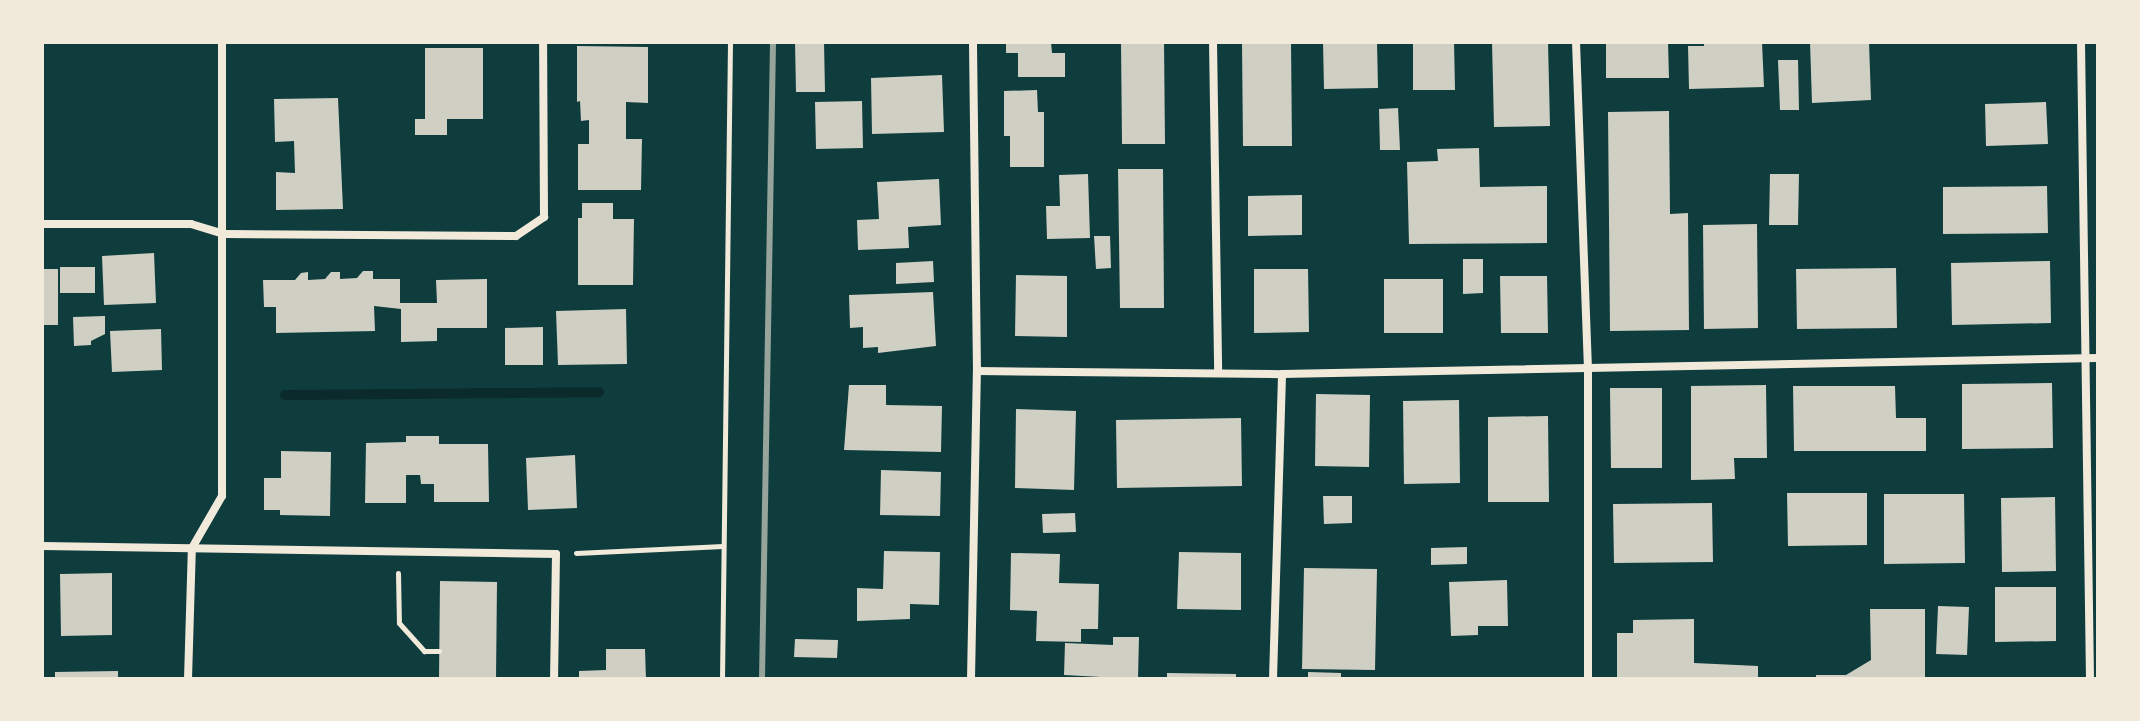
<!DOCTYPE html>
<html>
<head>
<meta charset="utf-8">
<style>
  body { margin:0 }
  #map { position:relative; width:2140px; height:721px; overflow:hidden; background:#0f3d3e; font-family:"Golos Text",sans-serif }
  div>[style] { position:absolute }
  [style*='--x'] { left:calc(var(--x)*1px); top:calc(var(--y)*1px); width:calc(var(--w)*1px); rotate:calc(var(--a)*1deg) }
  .stream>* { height:10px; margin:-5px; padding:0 5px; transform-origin:5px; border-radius:5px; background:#0a2a2b }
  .building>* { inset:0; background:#cfcfc3 }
  .path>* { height:5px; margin:-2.5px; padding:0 2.5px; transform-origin:2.5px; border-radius:2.5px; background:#f1e9da }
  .minor>* { height:8px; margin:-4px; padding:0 4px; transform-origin:4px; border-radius:4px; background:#f1e9da }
  .rail>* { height:6px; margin:-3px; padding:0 3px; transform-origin:3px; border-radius:3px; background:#97a49c }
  span { translate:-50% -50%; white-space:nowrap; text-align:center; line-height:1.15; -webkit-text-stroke:6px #f1e9da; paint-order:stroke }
  .frame { position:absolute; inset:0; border:44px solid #f1e9da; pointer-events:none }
</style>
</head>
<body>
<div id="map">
  <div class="stream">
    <i style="--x:285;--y:395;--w:314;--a:-0.5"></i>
  </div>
  <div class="building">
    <i style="clip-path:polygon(795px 42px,824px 42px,825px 92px,796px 92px)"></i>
    <i style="clip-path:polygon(1006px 42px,1051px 42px,1052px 53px,1065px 53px,1065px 77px,1018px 77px,1018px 53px,1006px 53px)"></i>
    <i style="clip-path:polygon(1121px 42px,1164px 42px,1165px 144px,1122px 144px)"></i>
    <i style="clip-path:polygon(1323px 42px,1377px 42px,1378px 88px,1324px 89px)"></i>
    <i style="clip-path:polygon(1413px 42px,1454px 42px,1455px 90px,1413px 90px)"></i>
    <i style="clip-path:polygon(1492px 42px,1548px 42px,1550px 126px,1494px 127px)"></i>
    <i style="clip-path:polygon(1606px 42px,1668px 42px,1669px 78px,1606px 78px)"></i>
    <i style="clip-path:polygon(1704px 42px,1762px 42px,1764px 87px,1689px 89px,1688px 46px,1704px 46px)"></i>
    <i style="clip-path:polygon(1810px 42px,1869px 42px,1871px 100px,1812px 103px)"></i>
    <i style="clip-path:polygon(1291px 43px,1292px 146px,1243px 146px,1242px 44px)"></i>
    <i style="clip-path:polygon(577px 46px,648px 47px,648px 103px,626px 102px,626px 139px,642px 139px,641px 190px,578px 190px,578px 144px,589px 144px,589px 120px,581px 121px,580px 101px,577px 102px)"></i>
    <i style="clip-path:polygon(425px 48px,483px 48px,483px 119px,447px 119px,447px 135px,415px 135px,415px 119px,425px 119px)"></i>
    <i style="clip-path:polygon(1778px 60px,1798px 60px,1799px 110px,1780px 110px)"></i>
    <i style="clip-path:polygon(942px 75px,944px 132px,872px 134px,871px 78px)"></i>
    <i style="clip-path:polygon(1037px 90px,1038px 112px,1044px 112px,1044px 167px,1010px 167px,1010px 136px,1004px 136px,1004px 91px)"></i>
    <i style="clip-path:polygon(338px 98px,343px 209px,276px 210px,276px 172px,295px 173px,294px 141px,275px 142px,274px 99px)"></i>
    <i style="clip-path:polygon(862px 101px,863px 148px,816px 149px,815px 102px)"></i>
    <i style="clip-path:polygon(2046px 102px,2048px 144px,1986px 146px,1985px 104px)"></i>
    <i style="clip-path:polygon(1398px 108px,1400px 150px,1380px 150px,1379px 109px)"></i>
    <i style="clip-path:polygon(1669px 111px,1670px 214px,1688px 213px,1689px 330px,1610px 331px,1608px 112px)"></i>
    <i style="clip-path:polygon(1479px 148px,1480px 187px,1547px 186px,1547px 243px,1409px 244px,1407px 162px,1438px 161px,1437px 149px)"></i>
    <i style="clip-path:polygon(1118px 169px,1163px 169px,1164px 308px,1120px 308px)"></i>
    <i style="clip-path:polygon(1088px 174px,1090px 238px,1047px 239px,1046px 206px,1060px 206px,1059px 175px)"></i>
    <i style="clip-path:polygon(1770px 174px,1799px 174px,1798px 225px,1769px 225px)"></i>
    <i style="clip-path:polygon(939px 179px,941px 225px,908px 227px,909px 248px,858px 250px,857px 220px,879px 219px,877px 182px)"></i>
    <i style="clip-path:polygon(2047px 186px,2048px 233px,1943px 234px,1943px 187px)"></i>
    <i style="clip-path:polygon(1302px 195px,1302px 235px,1248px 236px,1248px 196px)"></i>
    <i style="clip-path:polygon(582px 203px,613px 203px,613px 219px,634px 219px,633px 285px,578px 285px,578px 218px,582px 218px)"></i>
    <i style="clip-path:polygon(1757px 224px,1758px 328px,1704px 329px,1703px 225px)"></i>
    <i style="clip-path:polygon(1094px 236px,1110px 236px,1111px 268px,1096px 269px)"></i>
    <i style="clip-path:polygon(154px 253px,156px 303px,104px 305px,102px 256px)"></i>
    <i style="clip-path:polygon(1463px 259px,1483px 259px,1483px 293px,1463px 294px)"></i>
    <i style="clip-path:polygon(933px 261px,934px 282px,896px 284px,896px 263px)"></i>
    <i style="clip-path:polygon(2050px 261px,2051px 323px,1952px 325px,1951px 263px)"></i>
    <i style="clip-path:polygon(60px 267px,95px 267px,95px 293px,60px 293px)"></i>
    <i style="clip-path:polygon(1896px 268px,1897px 328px,1797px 329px,1796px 269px)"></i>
    <i style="clip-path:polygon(42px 269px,58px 269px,58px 325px,42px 325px)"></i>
    <i style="clip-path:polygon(1254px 269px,1308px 269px,1309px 332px,1254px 333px)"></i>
    <i style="clip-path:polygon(363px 271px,373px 271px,373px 279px,400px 279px,400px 303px,437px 303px,436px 280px,487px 279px,487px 328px,437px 328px,437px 341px,401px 342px,401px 309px,374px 306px,375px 331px,276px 333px,276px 307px,264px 307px,263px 280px,295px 280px,301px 273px,308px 272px,308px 280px,325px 279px,331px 272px,340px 272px,340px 279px,357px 278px)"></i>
    <i style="clip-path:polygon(1016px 275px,1067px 276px,1067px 337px,1015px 336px)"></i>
    <i style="clip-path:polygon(1500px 276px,1547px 276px,1548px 333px,1501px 333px)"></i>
    <i style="clip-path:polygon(1384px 279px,1443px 279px,1443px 333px,1384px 333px)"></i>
    <i style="clip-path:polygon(933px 292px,936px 346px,878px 353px,878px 347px,863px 348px,863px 327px,850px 328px,849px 295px)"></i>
    <i style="clip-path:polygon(626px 309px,627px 364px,558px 365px,556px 311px)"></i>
    <i style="clip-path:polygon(105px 316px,105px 334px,91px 341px,91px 345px,74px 346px,73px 317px)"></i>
    <i style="clip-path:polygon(543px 327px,543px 365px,505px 365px,505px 328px)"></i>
    <i style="clip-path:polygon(161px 329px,162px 370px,112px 372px,110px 331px)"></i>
    <i style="clip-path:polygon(2052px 383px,2053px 448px,1962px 449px,1962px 384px)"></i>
    <i style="clip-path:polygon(849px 385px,886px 385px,886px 405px,942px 406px,941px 452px,844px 450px)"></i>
    <i style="clip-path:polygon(1766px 385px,1767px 458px,1734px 458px,1735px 479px,1691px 480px,1691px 386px)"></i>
    <i style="clip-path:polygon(1793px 386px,1895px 386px,1896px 418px,1926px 418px,1926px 451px,1794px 451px)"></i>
    <i style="clip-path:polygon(1610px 388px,1662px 388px,1662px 468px,1611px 468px)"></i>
    <i style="clip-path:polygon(1316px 394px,1370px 395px,1369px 467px,1315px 466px)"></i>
    <i style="clip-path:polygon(1459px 400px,1460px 483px,1404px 484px,1403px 401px)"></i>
    <i style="clip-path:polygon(1016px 409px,1076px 411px,1074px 490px,1015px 488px)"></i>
    <i style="clip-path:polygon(1548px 416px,1549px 502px,1488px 502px,1488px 417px)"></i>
    <i style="clip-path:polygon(1241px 418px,1242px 486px,1117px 488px,1116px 420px)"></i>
    <i style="clip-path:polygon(406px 436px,439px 436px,439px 444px,488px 444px,489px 502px,434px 502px,434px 484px,421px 484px,420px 475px,406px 475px,406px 503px,365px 503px,366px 443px,406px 442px)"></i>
    <i style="clip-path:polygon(281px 451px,331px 452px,330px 516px,280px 515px,280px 510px,264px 510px,264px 478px,281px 478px)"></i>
    <i style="clip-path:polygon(575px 455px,577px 508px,528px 510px,526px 458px)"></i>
    <i style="clip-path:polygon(881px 470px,941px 472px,940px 516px,880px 515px)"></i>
    <i style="clip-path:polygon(1787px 493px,1867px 493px,1867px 545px,1788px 546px)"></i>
    <i style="clip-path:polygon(1884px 494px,1964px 494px,1965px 563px,1884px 564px)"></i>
    <i style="clip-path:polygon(1323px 496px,1352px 496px,1352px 523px,1324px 524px)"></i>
    <i style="clip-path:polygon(2055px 497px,2056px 571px,2002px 572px,2001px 498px)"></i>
    <i style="clip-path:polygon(1712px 503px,1713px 562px,1614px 563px,1613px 504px)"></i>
    <i style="clip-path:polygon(1075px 513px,1076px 532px,1043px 533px,1042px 514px)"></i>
    <i style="clip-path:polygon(1467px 547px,1467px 564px,1431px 565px,1431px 548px)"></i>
    <i style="clip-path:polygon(884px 551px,940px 552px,939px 605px,910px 604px,910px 619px,857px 621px,857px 588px,883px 589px)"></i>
    <i style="clip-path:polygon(1179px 552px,1241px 553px,1241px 610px,1177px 609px)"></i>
    <i style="clip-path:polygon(1011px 553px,1060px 554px,1059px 583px,1099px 584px,1098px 629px,1081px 629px,1081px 642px,1036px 641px,1037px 611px,1010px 610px)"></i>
    <i style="clip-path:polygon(1304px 568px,1377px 569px,1375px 670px,1302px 669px)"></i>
    <i style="clip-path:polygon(112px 573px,112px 635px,61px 636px,60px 574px)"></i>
    <i style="clip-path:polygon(1507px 580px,1508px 626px,1478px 626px,1478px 635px,1451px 636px,1449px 582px)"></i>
    <i style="clip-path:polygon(440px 581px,497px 582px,496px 679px,439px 679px)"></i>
    <i style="clip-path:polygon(1995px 587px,2056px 587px,2056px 641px,1995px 642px)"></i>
    <i style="clip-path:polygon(1938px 606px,1969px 607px,1967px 655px,1936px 654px)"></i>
    <i style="clip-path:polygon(1870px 609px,1925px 609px,1925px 679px,1816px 679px,1816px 675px,1846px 675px,1871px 660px)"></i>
    <i style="clip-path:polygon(1694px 619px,1694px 663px,1758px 666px,1758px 679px,1617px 679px,1617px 633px,1633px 633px,1633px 620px)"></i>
    <i style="clip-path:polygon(1113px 637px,1139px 637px,1138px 679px,1064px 675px,1065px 643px,1113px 645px)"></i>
    <i style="clip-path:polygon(795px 639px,838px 640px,837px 658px,794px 657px)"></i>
    <i style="clip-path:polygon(606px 649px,645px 649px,646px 679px,579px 679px,579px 671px,606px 670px)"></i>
    <i style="clip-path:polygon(118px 671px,118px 679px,55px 679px,55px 672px)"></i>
    <i style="clip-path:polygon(1308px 672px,1341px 673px,1341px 679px,1308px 679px)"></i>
    <i style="clip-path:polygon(1167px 673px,1236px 674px,1236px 679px,1167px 679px)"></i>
  </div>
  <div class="path">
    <i style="--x:576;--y:553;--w:147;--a:-2.7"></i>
    <i style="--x:398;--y:573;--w:50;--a:88.9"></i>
    <i style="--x:399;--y:623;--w:38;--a:48"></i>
    <i style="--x:424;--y:651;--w:15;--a:0"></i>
    <i style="--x:722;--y:679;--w:637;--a:-89.28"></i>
  </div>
  <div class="minor">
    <i style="--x:1213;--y:42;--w:330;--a:89.1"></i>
    <i style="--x:1576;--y:42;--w:327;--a:87.9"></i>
    <i style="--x:1588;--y:369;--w:310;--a:90"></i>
    <i style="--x:2081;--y:42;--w:637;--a:89.19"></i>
    <i style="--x:42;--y:224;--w:149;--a:0"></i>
    <i style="--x:191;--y:224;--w:34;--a:17"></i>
    <i style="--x:224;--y:234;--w:292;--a:0.4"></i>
    <i style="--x:516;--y:236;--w:34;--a:-34"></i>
    <i style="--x:544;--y:217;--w:175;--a:-90.3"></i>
    <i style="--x:977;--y:371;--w:305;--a:0.6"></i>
    <i style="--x:1282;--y:374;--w:816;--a:-1.12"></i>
    <i style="--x:42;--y:546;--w:514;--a:0.89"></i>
    <i style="--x:556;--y:554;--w:125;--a:90.9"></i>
    <i style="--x:188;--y:679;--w:131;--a:-88.3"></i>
    <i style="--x:192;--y:548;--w:60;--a:-60"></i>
    <i style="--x:222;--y:496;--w:454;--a:-90"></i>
    <i style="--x:971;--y:679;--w:308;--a:-88.9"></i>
    <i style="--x:977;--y:371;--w:329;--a:-90.7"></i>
    <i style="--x:1273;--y:679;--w:305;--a:-88.3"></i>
  </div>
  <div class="rail">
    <i style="--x:762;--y:679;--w:637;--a:-89.01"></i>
  </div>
  <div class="frame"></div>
</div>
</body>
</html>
